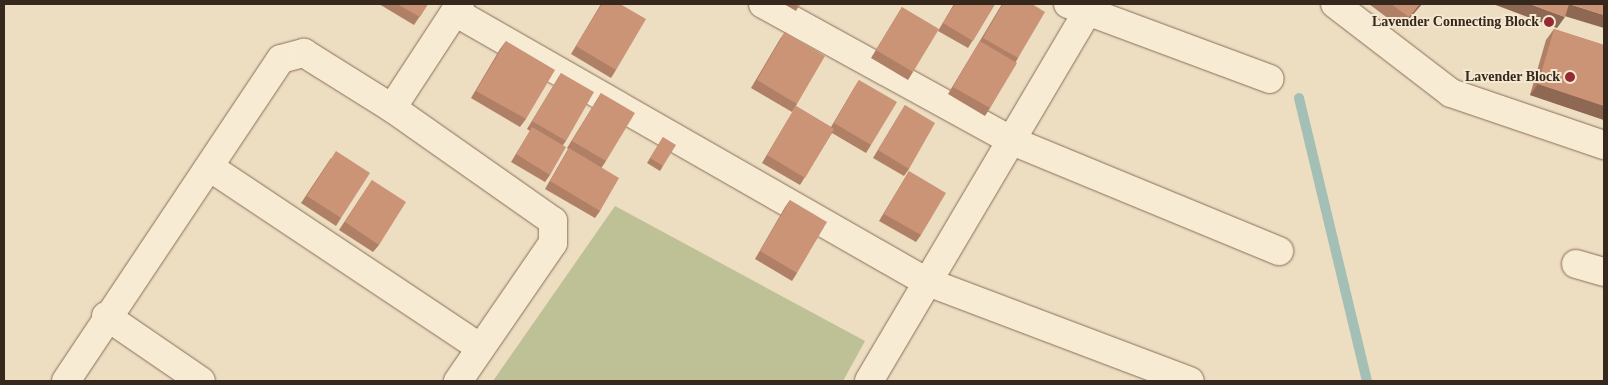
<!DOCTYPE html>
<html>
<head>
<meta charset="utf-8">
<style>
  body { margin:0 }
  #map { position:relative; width:1608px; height:385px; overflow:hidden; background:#edddc1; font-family:Georgia,serif }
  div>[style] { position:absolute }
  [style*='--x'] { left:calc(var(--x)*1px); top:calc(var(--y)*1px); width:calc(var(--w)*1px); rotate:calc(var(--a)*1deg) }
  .cemetery>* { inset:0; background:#bec095 }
  .stream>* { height:10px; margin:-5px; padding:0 5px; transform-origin:5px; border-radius:5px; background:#a4c0b6 }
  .roads { filter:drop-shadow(0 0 1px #876e59) drop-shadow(0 0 1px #876e59) }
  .minor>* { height:28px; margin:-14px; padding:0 14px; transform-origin:14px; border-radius:14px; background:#f8ebd4 }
  .wall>* { inset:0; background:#af7f66 }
  .shaded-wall>* { inset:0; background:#8e6853 }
  .building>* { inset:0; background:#cb9477 }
  .dots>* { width:14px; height:14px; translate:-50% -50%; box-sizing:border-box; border:2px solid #f5e8d1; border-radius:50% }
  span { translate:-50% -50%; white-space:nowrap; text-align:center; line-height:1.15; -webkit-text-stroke:4px #f5e8d1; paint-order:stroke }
  .poi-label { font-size:14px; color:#36281d; font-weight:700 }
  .right { translate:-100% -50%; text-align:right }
  .frame { position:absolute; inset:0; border:5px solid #36281d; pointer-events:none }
</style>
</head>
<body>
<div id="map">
  <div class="cemetery">
    <i style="clip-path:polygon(615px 206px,865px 341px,843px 381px,493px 381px)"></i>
  </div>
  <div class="stream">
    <i style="--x:1299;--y:98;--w:291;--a:76.5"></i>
  </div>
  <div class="roads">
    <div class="minor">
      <i style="--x:763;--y:4;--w:284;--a:28.8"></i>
      <i style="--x:1012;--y:141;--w:289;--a:22.4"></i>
      <i style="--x:1068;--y:4;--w:215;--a:20.4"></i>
      <i style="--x:1335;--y:4;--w:146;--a:37.5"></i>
      <i style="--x:1451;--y:93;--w:162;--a:18.8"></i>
      <i style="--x:455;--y:12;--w:542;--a:29.78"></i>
      <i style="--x:925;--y:281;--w:283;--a:20.7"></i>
      <i style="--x:392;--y:108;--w:124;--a:-56.8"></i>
      <i style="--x:211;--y:168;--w:324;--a:33.7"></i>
      <i style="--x:1576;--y:264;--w:29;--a:16"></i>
      <i style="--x:106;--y:316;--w:115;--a:34.4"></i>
      <i style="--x:66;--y:381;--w:387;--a:-56.3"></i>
      <i style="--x:281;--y:59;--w:24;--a:-15"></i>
      <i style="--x:304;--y:53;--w:104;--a:32"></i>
      <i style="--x:392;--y:108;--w:197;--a:35.1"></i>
      <i style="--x:553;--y:221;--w:22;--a:90"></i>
      <i style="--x:553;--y:243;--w:168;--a:124.5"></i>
      <i style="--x:869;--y:381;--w:438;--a:-59.4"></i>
    </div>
  </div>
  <div class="wall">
    <i style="clip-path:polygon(379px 4px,428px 4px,414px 25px)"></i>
    <i style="clip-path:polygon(601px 4px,620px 4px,616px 70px,611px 78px,571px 54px)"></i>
    <i style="clip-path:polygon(784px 4px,800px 4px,796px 11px)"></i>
    <i style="clip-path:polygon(954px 4px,995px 4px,968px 48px,938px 31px)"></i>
    <i style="clip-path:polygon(1002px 4px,1032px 4px,1018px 58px,990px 108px,985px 116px,948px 94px)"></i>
    <i style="clip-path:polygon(1369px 4px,1422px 4px,1401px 28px)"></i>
    <i style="clip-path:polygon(902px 7px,913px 72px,908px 80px,871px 58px)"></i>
    <i style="clip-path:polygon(1554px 29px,1604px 45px,1604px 120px,1530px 95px,1546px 40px)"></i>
    <i style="clip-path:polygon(785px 32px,797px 104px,792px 112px,751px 88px,780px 39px)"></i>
    <i style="clip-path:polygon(506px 41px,526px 119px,520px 127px,471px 98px,500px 49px)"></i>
    <i style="clip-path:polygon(561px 73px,566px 141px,563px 145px,550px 175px,545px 182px,511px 162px,530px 131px,527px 129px)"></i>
    <i style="clip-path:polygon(859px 80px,871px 145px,866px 153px,832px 133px,800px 185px,762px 163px,796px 106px,831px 127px,854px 88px)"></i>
    <i style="clip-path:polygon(601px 93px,606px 161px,602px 167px,600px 211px,595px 218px,545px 189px,568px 149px,567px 148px)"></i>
    <i style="clip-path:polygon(905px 105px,909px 169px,904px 176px,873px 158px)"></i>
    <i style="clip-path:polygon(663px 137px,663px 166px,660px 171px,647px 163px)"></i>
    <i style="clip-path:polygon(331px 158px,341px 218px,336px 226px,301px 203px)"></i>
    <i style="clip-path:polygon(909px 171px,921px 235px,916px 242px,879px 221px)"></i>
    <i style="clip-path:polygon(372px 180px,379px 245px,373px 252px,339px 230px)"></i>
    <i style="clip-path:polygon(790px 200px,797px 273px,792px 281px,755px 259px,785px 207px)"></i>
  </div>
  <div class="shaded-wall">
    <i style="clip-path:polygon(1420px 4px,1422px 4px,1401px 28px,1409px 17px)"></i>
    <i style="clip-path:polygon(1493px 4px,1530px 4px,1565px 17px,1557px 28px)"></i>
    <i style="clip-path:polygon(1569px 4px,1604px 15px,1604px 28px,1561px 15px)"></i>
    <i style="clip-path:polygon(1538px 84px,1604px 106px,1604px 120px,1530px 95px)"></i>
  </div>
  <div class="building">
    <i style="clip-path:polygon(397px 4px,428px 4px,420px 17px)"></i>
    <i style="clip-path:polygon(602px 4px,620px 4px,646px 19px,616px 70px,576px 46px)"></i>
    <i style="clip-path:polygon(794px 4px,800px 4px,799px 7px)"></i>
    <i style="clip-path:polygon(955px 4px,995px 4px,973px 41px,943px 23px)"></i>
    <i style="clip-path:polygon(1003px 4px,1032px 4px,1045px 12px,1018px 58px,983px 38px)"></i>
    <i style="clip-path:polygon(1391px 4px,1420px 4px,1409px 17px)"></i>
    <i style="clip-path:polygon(1530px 4px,1569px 4px,1565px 17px)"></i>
    <i style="clip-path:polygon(1569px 4px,1604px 4px,1604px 15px)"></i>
    <i style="clip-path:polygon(902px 7px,939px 29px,913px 72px,876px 50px)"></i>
    <i style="clip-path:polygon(1554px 29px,1604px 45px,1604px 106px,1538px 84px)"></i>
    <i style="clip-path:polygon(785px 32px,825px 56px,797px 104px,757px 80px)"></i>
    <i style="clip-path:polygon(506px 41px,555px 70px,526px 119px,476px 91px)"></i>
    <i style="clip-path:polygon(980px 41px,1017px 63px,990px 108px,953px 87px)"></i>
    <i style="clip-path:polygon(561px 73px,594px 92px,566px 141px,532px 121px)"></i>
    <i style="clip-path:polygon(859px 80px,897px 102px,871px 145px,834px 123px)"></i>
    <i style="clip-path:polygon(601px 93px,635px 113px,606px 161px,572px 141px)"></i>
    <i style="clip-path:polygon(905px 105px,935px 123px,909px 169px,878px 150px)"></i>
    <i style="clip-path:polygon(796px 106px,834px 129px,805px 178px,767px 155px)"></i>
    <i style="clip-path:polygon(532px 127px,566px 147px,550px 175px,516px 154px)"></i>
    <i style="clip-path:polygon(663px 137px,676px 145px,663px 166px,650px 158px)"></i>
    <i style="clip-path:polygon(569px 148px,619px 178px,600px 211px,550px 181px)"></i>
    <i style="clip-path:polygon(336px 151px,370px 173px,341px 218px,307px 196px)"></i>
    <i style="clip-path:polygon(909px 171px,946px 193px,921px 235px,884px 214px)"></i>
    <i style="clip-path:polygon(372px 180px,406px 202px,379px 245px,345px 222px)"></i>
    <i style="clip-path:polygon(790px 200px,827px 222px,797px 273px,760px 251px)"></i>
  </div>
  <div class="dots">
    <i style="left:1549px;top:22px;background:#952a32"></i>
    <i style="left:1570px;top:77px;background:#952a32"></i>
  </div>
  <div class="poi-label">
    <span class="right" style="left:1539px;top:22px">Lavender Connecting Block</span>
    <span class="right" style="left:1560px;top:77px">Lavender Block</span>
  </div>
  <div class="frame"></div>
</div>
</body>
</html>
